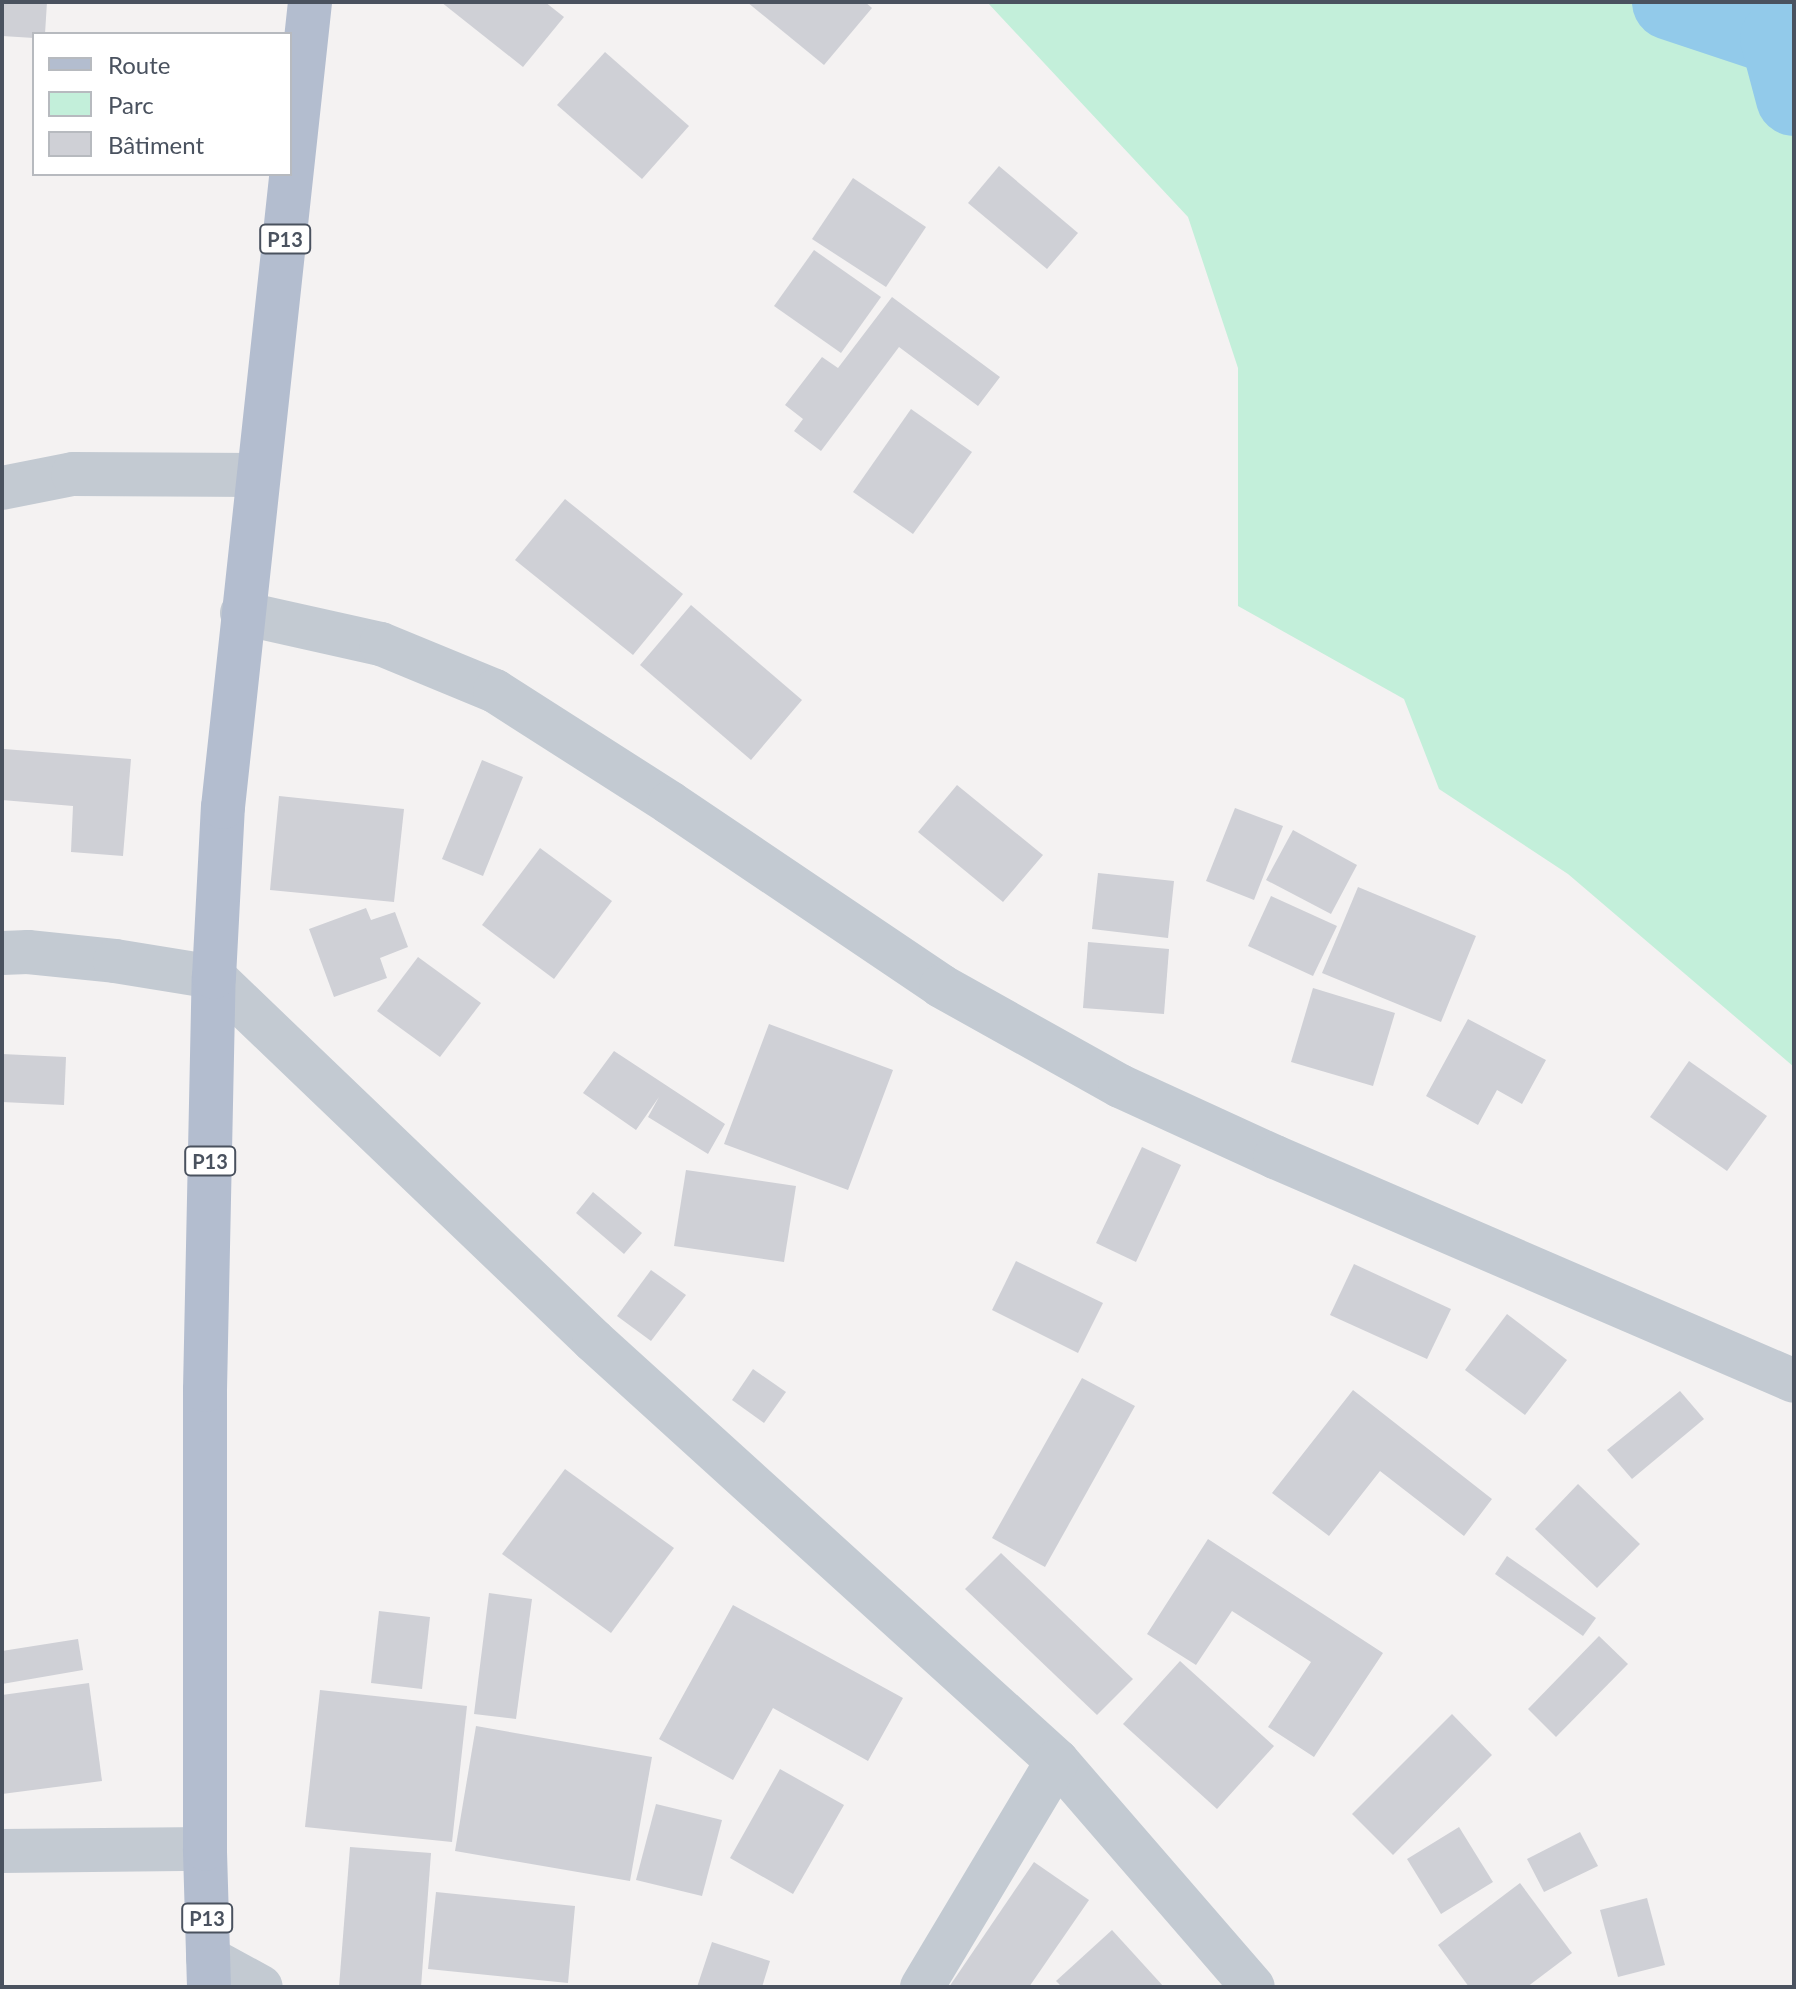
<!DOCTYPE html>
<html>
<head>
<meta charset="utf-8">
<style>
  body { margin:0 }
  #map { position:relative; width:1796px; height:1989px; overflow:hidden; background:#f4f2f2; font-family:Lato,sans-serif }
  div>[style] { position:absolute }
  [style*='--x'] { left:calc(var(--x)*1px); top:calc(var(--y)*1px); width:calc(var(--w)*1px); rotate:calc(var(--a)*1deg) }
  .green>* { inset:0; background:#c3efda }
  .river>* { height:76px; margin:-38px; padding:0 38px; transform-origin:38px; border-radius:38px; background:#92caea }
  .building>* { inset:0; background:#cfd0d6 }
  .minor>* { height:44px; margin:-22px; padding:0 22px; transform-origin:22px; border-radius:22px; background:#c3cad2 }
  .primary>* { height:44px; margin:-22px; padding:0 22px; transform-origin:22px; border-radius:22px; background:#b3bdcf }
  span { translate:-50% -50%; white-space:nowrap; text-align:center; line-height:1.15; -webkit-text-stroke:6px #fff; paint-order:stroke }
  .shield-label span { padding:2px 6px; background:#fff; border:2px solid; border-radius:6px; -webkit-text-stroke-width:0 }
  .shield-label { font-size:20px; color:#4a525f; font-weight:700 }
  .frame { position:absolute; inset:0; border:4px solid #4a525f; pointer-events:none }
  .legend { position:absolute; left:32px; top:32px; width:260px; height:144px; box-sizing:border-box; background:#fff; border:2px solid #b7babf; margin:0; padding:10px 14px; list-style:none; font-size:24px; color:#4a525f }
  .legend li { display:flex; align-items:center; gap:16px; height:40px }
  .legend b { width:40px; border:2px solid #b7babf }
</style>
</head>
<body>
<div id="map">
  <div class="green">
    <i style="clip-path:polygon(987px 2px,1794px 2px,1794px 1067px,1568px 874px,1439px 789px,1404px 699px,1238px 606px,1238px 368px,1188px 217px)"></i>
  </div>
  <div class="river">
    <i style="--x:1670;--y:2;--w:114;--a:18.4"></i>
    <i style="--x:1778;--y:38;--w:62;--a:75.1"></i>
  </div>
  <div class="building">
    <i style="clip-path:polygon(2px 2px,47px 2px,45px 34px,34px 34px,34px 38px,2px 36px)"></i>
    <i style="clip-path:polygon(441px 2px,545px 2px,564px 17px,523px 67px)"></i>
    <i style="clip-path:polygon(747px 2px,865px 2px,872px 8px,824px 65px)"></i>
    <i style="clip-path:polygon(605px 52px,689px 126px,642px 179px,557px 105px)"></i>
    <i style="clip-path:polygon(999px 166px,1078px 233px,1047px 269px,968px 203px)"></i>
    <i style="clip-path:polygon(853px 178px,926px 227px,886px 287px,812px 239px)"></i>
    <i style="clip-path:polygon(814px 250px,881px 297px,841px 353px,774px 306px)"></i>
    <i style="clip-path:polygon(892px 297px,1000px 377px,978px 406px,899px 347px,821px 451px,794px 431px,803px 419px,785px 405px,822px 357px,838px 368px)"></i>
    <i style="clip-path:polygon(911px 409px,972px 452px,913px 534px,853px 492px)"></i>
    <i style="clip-path:polygon(565px 499px,683px 594px,633px 655px,515px 560px)"></i>
    <i style="clip-path:polygon(691px 605px,802px 700px,751px 760px,640px 665px)"></i>
    <i style="clip-path:polygon(4px 749px,131px 759px,123px 856px,71px 852px,73px 806px,2px 800px)"></i>
    <i style="clip-path:polygon(482px 760px,523px 777px,483px 876px,442px 859px)"></i>
    <i style="clip-path:polygon(957px 785px,1043px 855px,1003px 902px,918px 832px)"></i>
    <i style="clip-path:polygon(279px 796px,404px 809px,394px 902px,270px 890px)"></i>
    <i style="clip-path:polygon(1235px 808px,1283px 826px,1254px 900px,1206px 881px)"></i>
    <i style="clip-path:polygon(1293px 830px,1357px 865px,1331px 914px,1266px 880px)"></i>
    <i style="clip-path:polygon(540px 848px,612px 901px,554px 979px,482px 925px)"></i>
    <i style="clip-path:polygon(1098px 873px,1174px 881px,1168px 938px,1092px 929px)"></i>
    <i style="clip-path:polygon(1358px 887px,1476px 936px,1441px 1022px,1322px 973px)"></i>
    <i style="clip-path:polygon(1271px 896px,1337px 926px,1313px 976px,1248px 946px)"></i>
    <i style="clip-path:polygon(366px 908px,371px 920px,395px 912px,408px 947px,380px 958px,387px 978px,334px 997px,309px 929px)"></i>
    <i style="clip-path:polygon(1088px 942px,1169px 949px,1164px 1014px,1083px 1008px)"></i>
    <i style="clip-path:polygon(418px 957px,481px 1003px,440px 1057px,377px 1011px)"></i>
    <i style="clip-path:polygon(1313px 988px,1395px 1013px,1373px 1086px,1291px 1062px)"></i>
    <i style="clip-path:polygon(1468px 1019px,1546px 1060px,1522px 1104px,1497px 1090px,1478px 1125px,1426px 1096px)"></i>
    <i style="clip-path:polygon(769px 1024px,893px 1070px,848px 1190px,724px 1144px)"></i>
    <i style="clip-path:polygon(614px 1051px,725px 1124px,708px 1154px,648px 1117px,659px 1097px,636px 1130px,583px 1093px)"></i>
    <i style="clip-path:polygon(2px 1054px,66px 1057px,64px 1105px,2px 1102px)"></i>
    <i style="clip-path:polygon(1689px 1061px,1767px 1116px,1727px 1171px,1650px 1117px)"></i>
    <i style="clip-path:polygon(1142px 1147px,1181px 1165px,1136px 1262px,1096px 1243px)"></i>
    <i style="clip-path:polygon(686px 1170px,796px 1186px,784px 1262px,674px 1246px)"></i>
    <i style="clip-path:polygon(593px 1192px,642px 1233px,624px 1254px,576px 1213px)"></i>
    <i style="clip-path:polygon(1016px 1261px,1103px 1303px,1078px 1353px,992px 1310px)"></i>
    <i style="clip-path:polygon(1354px 1264px,1451px 1309px,1427px 1359px,1330px 1315px)"></i>
    <i style="clip-path:polygon(651px 1270px,686px 1295px,651px 1341px,617px 1316px)"></i>
    <i style="clip-path:polygon(1507px 1314px,1567px 1360px,1525px 1415px,1465px 1370px)"></i>
    <i style="clip-path:polygon(753px 1369px,786px 1392px,764px 1423px,732px 1400px)"></i>
    <i style="clip-path:polygon(1082px 1378px,1135px 1406px,1045px 1567px,992px 1538px)"></i>
    <i style="clip-path:polygon(1353px 1390px,1492px 1499px,1464px 1536px,1380px 1471px,1329px 1536px,1272px 1493px)"></i>
    <i style="clip-path:polygon(1680px 1391px,1704px 1419px,1632px 1479px,1607px 1450px)"></i>
    <i style="clip-path:polygon(565px 1469px,674px 1548px,611px 1633px,502px 1554px)"></i>
    <i style="clip-path:polygon(1578px 1484px,1640px 1544px,1597px 1588px,1535px 1529px)"></i>
    <i style="clip-path:polygon(1208px 1539px,1383px 1653px,1314px 1757px,1268px 1727px,1311px 1662px,1232px 1611px,1196px 1665px,1147px 1634px)"></i>
    <i style="clip-path:polygon(1001px 1553px,1133px 1679px,1097px 1715px,965px 1589px)"></i>
    <i style="clip-path:polygon(1507px 1556px,1596px 1618px,1583px 1636px,1495px 1574px)"></i>
    <i style="clip-path:polygon(489px 1593px,532px 1599px,516px 1719px,474px 1714px)"></i>
    <i style="clip-path:polygon(733px 1605px,903px 1698px,868px 1761px,773px 1708px,733px 1780px,659px 1739px)"></i>
    <i style="clip-path:polygon(379px 1611px,430px 1617px,422px 1689px,371px 1683px)"></i>
    <i style="clip-path:polygon(1599px 1636px,1628px 1664px,1556px 1737px,1528px 1709px)"></i>
    <i style="clip-path:polygon(78px 1639px,83px 1670px,2px 1684px,2px 1651px)"></i>
    <i style="clip-path:polygon(1180px 1661px,1274px 1746px,1217px 1809px,1123px 1724px)"></i>
    <i style="clip-path:polygon(89px 1683px,102px 1781px,2px 1794px,2px 1695px)"></i>
    <i style="clip-path:polygon(320px 1690px,467px 1706px,452px 1842px,305px 1827px)"></i>
    <i style="clip-path:polygon(1452px 1714px,1492px 1755px,1393px 1855px,1352px 1814px)"></i>
    <i style="clip-path:polygon(476px 1726px,652px 1757px,630px 1881px,455px 1851px)"></i>
    <i style="clip-path:polygon(780px 1769px,844px 1805px,793px 1894px,730px 1858px)"></i>
    <i style="clip-path:polygon(656px 1804px,722px 1820px,702px 1896px,636px 1880px)"></i>
    <i style="clip-path:polygon(1459px 1827px,1493px 1882px,1441px 1914px,1407px 1859px)"></i>
    <i style="clip-path:polygon(1580px 1832px,1598px 1866px,1544px 1892px,1527px 1859px)"></i>
    <i style="clip-path:polygon(350px 1847px,431px 1853px,421px 1987px,339px 1987px)"></i>
    <i style="clip-path:polygon(1034px 1862px,1089px 1900px,1029px 1987px,949px 1987px)"></i>
    <i style="clip-path:polygon(1520px 1883px,1572px 1953px,1527px 1987px,1469px 1987px,1438px 1945px)"></i>
    <i style="clip-path:polygon(436px 1892px,575px 1906px,568px 1983px,428px 1969px)"></i>
    <i style="clip-path:polygon(1647px 1898px,1665px 1965px,1618px 1977px,1600px 1910px)"></i>
    <i style="clip-path:polygon(1112px 1930px,1164px 1987px,1062px 1987px,1056px 1981px)"></i>
    <i style="clip-path:polygon(712px 1942px,770px 1961px,762px 1987px,697px 1987px)"></i>
  </div>
  <div class="minor">
    <i style="--x:2;--y:488;--w:72;--a:-11.2"></i>
    <i style="--x:73;--y:474;--w:185;--a:0.3"></i>
    <i style="--x:242;--y:613;--w:142;--a:12.6"></i>
    <i style="--x:381;--y:644;--w:123;--a:22.4"></i>
    <i style="--x:495;--y:691;--w:208;--a:32.6"></i>
    <i style="--x:670;--y:803;--w:327;--a:34"></i>
    <i style="--x:941;--y:986;--w:205;--a:29.2"></i>
    <i style="--x:1120;--y:1086;--w:170;--a:24.6"></i>
    <i style="--x:1275;--y:1157;--w:565;--a:23.34"></i>
    <i style="--x:2;--y:953;--w:26;--a:-2"></i>
    <i style="--x:28;--y:952;--w:87;--a:5.9"></i>
    <i style="--x:115;--y:961;--w:100;--a:9.2"></i>
    <i style="--x:214;--y:977;--w:526;--a:43.77"></i>
    <i style="--x:594;--y:1341;--w:625;--a:42.21"></i>
    <i style="--x:1057;--y:1761;--w:299;--a:49.1"></i>
    <i style="--x:2;--y:1851;--w:203;--a:-0.6"></i>
    <i style="--x:208;--y:1958;--w:60;--a:28.7"></i>
    <i style="--x:922;--y:1987;--w:263;--a:-59.1"></i>
  </div>
  <div class="primary">
    <i style="--x:209;--y:1987;--w:138;--a:-91.7"></i>
    <i style="--x:205;--y:1849;--w:459;--a:-90"></i>
    <i style="--x:205;--y:1390;--w:413;--a:-88.8"></i>
    <i style="--x:214;--y:977;--w:170;--a:-87"></i>
    <i style="--x:223;--y:807;--w:810;--a:-83.83"></i>
  </div>
  <div class="shield-label">
    <span style="left:285px;top:239px">P13</span>
    <span style="left:210px;top:1161px">P13</span>
    <span style="left:207px;top:1918px">P13</span>
  </div>
  <div class="frame"></div>
  <ul class="legend">
  <li><b style="height:10px;background:#b3bdcf"></b>Route</li>
  <li><b style="height:22px;background:#c3efda"></b>Parc</li>
  <li><b style="height:22px;background:#cfd0d6"></b>Bâtiment</li>
  </ul>
</div>
</body>
</html>
